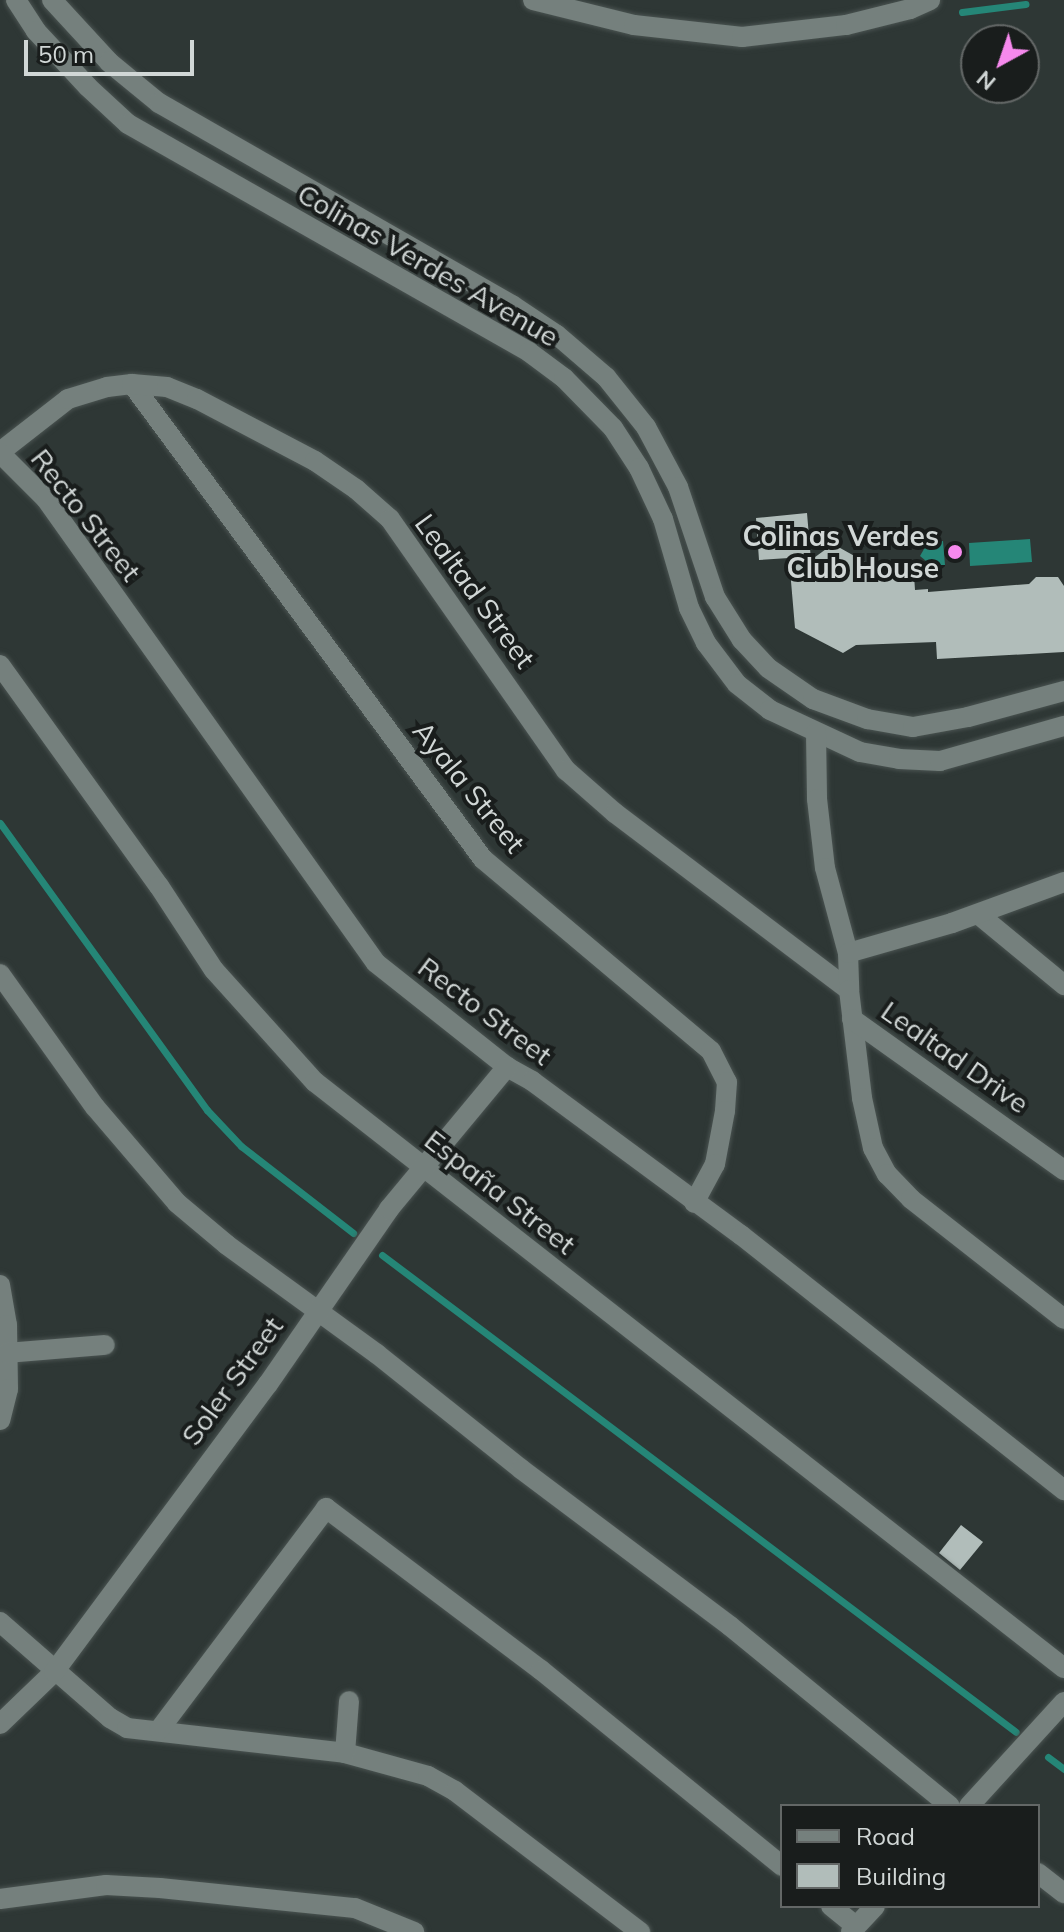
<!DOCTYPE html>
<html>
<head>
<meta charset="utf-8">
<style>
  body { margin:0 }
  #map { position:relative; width:1064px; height:1932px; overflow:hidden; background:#2e3735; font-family:Mulish,sans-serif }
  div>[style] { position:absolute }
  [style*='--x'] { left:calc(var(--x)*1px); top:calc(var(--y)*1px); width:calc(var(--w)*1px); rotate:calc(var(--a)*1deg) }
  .water>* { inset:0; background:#258677 }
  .stream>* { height:7px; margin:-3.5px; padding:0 3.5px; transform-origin:3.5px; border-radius:3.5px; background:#258677 }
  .building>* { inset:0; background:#b1bdba }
  .roads { filter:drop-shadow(0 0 2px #4a5351) drop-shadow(0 0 2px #4a5351) }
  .minor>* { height:20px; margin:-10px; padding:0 10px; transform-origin:10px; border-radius:10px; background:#75807d }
  .dots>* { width:22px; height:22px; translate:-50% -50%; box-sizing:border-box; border:4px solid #191d1c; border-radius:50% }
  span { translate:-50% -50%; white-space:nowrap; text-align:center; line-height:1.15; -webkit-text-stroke:8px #191d1c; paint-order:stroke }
  .street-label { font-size:28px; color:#d1d7d6 }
  .poi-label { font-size:28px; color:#d1d7d6; font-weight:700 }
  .right { translate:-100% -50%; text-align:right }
  .legend { position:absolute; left:780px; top:1804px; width:260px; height:104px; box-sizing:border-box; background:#191d1c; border:2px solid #636766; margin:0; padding:10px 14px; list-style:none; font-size:24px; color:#d1d7d6 }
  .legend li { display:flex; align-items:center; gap:16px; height:40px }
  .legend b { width:40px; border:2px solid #636766 }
  .north { position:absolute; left:960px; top:24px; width:80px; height:80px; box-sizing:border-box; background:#191d1c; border:2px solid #636766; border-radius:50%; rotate:220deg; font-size:22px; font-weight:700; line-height:32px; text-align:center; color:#d1d7d6 }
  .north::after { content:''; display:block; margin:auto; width:28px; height:36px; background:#f689ed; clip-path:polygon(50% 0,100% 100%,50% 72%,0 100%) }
  .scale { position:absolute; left:24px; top:40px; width:170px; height:36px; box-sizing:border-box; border:4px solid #d1d7d6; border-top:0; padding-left:10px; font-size:24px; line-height:28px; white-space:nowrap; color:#d1d7d6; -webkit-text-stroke:6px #191d1c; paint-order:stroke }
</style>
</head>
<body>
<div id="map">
  <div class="water">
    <i style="clip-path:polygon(1030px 539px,1032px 562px,970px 566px,969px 543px)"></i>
    <i style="clip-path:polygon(943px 541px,945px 565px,932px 566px,920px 556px,928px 542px)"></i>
  </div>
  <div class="stream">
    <i style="--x:962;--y:12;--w:64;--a:-7.2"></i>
    <i style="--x:0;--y:823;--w:354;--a:54.2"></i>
    <i style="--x:207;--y:1110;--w:50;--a:46.6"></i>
    <i style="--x:241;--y:1146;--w:142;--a:37.8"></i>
    <i style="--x:382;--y:1255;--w:793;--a:36.96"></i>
    <i style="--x:1048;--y:1757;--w:20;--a:37"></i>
  </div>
  <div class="building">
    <i style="clip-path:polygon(807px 513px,811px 560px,833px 544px,892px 577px,914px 575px,915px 590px,928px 589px,928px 592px,1029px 584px,1036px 577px,1058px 577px,1064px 586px,1064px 652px,937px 659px,936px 642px,856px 645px,843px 653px,795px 628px,789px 558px,759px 560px,756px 518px)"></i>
    <i style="clip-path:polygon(961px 1525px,983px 1542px,960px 1570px,939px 1553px)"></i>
  </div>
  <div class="roads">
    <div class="minor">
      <i style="--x:16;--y:0;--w:37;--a:57"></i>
      <i style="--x:36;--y:31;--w:76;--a:47.1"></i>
      <i style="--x:88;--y:87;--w:54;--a:42.8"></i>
      <i style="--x:128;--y:124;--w:461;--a:29.6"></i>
      <i style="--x:529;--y:352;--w:44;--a:36.6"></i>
      <i style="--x:564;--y:378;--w:70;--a:45.6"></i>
      <i style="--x:613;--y:428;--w:48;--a:57"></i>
      <i style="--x:639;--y:468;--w:56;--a:64.8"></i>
      <i style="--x:663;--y:519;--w:93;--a:73.7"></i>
      <i style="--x:689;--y:608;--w:39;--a:64"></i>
      <i style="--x:706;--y:643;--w:51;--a:52.9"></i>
      <i style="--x:737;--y:684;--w:42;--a:38.2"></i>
      <i style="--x:770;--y:710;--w:99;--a:25"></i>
      <i style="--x:860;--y:752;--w:40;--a:10"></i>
      <i style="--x:899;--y:759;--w:41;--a:2.8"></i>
      <i style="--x:940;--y:761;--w:129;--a:-15.8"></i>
      <i style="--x:52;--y:0;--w:84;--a:47.4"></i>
      <i style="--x:109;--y:62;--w:65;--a:39.4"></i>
      <i style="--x:159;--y:103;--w:407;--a:29.8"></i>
      <i style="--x:512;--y:305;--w:54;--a:33.7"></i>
      <i style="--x:557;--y:335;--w:65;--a:40.6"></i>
      <i style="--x:606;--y:377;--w:64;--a:51.3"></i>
      <i style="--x:646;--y:427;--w:68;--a:61.9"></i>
      <i style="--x:678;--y:487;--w:116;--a:71.4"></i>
      <i style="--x:715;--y:597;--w:51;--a:57.9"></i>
      <i style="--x:742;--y:640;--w:38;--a:47"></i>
      <i style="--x:768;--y:668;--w:55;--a:34.6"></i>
      <i style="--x:813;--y:699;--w:58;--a:20.3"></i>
      <i style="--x:867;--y:719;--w:47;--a:9.9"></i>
      <i style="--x:913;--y:727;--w:56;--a:-10.3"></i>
      <i style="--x:968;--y:717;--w:99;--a:-15.2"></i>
      <i style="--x:533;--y:0;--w:104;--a:13.9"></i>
      <i style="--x:634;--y:25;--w:109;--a:6.3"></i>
      <i style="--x:742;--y:37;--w:105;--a:-6.6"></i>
      <i style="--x:846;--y:25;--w:66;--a:-14"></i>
      <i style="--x:910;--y:9;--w:22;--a:-24"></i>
      <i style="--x:132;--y:384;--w:591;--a:53.54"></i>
      <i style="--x:483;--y:859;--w:298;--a:40.1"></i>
      <i style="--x:711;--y:1051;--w:35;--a:63"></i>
      <i style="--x:727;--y:1082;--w:29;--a:94"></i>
      <i style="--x:725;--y:1111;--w:54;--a:100.7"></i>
      <i style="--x:715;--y:1164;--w:44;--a:118.3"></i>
      <i style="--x:0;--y:452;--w:86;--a:-37.9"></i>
      <i style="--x:68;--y:399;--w:41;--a:-17.1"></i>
      <i style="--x:107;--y:387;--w:25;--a:-7"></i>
      <i style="--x:132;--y:384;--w:35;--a:5"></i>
      <i style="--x:167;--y:387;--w:32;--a:22"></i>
      <i style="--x:197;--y:399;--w:133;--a:27.7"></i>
      <i style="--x:315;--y:461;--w:50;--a:34.3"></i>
      <i style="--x:356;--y:489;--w:45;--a:41.4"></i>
      <i style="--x:390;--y:519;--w:307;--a:55"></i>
      <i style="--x:566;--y:770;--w:65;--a:41.3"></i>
      <i style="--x:615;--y:813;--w:293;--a:37.1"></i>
      <i style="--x:0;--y:453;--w:65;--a:45"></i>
      <i style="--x:46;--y:499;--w:569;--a:54.58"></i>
      <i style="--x:376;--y:963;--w:167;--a:38.4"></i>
      <i style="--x:507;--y:1067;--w:29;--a:29"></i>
      <i style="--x:532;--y:1081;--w:260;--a:36.4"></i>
      <i style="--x:741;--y:1235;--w:412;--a:38.3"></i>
      <i style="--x:0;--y:665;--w:272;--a:54.3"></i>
      <i style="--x:159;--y:886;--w:100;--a:56.8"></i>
      <i style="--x:214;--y:970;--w:151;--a:48"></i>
      <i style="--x:315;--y:1082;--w:951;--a:38.04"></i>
      <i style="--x:816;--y:733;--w:66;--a:89.1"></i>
      <i style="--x:817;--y:799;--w:69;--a:83.4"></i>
      <i style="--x:825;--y:868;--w:88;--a:74.9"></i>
      <i style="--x:848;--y:953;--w:37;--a:88"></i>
      <i style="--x:849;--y:990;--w:109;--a:83.1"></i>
      <i style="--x:862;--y:1098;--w:51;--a:77.6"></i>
      <i style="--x:873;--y:1148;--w:30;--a:62"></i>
      <i style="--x:887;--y:1174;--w:35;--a:46"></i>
      <i style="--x:911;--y:1199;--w:194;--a:38.1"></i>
      <i style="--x:978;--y:914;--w:112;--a:39.5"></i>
      <i style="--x:848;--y:953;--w:108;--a:-16.1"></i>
      <i style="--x:952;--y:923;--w:119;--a:-20.1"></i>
      <i style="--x:0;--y:974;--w:163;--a:54.5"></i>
      <i style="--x:95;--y:1107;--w:126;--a:49.5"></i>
      <i style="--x:177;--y:1203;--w:65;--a:40"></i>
      <i style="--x:227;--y:1245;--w:185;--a:36"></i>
      <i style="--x:377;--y:1354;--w:184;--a:38.6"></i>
      <i style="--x:521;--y:1469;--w:261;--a:36.9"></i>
      <i style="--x:730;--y:1626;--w:284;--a:39.3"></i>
      <i style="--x:852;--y:1019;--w:260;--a:35.5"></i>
      <i style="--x:0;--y:1285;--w:41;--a:80.1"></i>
      <i style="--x:7;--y:1325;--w:64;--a:89.1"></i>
      <i style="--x:8;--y:1389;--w:32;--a:104"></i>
      <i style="--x:7;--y:1353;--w:98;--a:-4.7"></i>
      <i style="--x:0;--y:1622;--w:146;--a:41.1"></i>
      <i style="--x:110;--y:1718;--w:20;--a:30"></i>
      <i style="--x:127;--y:1728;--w:219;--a:6.5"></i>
      <i style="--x:345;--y:1753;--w:86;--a:15.5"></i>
      <i style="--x:428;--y:1776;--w:31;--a:29"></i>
      <i style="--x:455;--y:1791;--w:233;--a:37.3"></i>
      <i style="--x:0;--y:1724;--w:75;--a:-43.9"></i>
      <i style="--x:54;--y:1672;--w:359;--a:-53.4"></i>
      <i style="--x:268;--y:1384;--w:213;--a:-55.3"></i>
      <i style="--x:389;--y:1209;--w:185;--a:-50.3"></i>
      <i style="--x:159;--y:1730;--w:278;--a:-53"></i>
      <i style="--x:326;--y:1508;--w:269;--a:37"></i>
      <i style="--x:541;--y:1670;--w:311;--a:39.1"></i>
      <i style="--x:345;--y:1753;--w:52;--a:-85.6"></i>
      <i style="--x:969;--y:1806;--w:141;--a:-47.6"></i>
      <i style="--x:1038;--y:1873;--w:33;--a:38"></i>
      <i style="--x:0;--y:1899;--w:107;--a:-7.5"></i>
      <i style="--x:106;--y:1885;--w:54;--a:3.2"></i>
      <i style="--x:160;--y:1888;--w:196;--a:5.9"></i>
      <i style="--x:355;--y:1908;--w:64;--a:22.1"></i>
      <i style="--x:831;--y:1906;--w:32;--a:39"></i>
      <i style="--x:851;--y:1932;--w:35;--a:-47"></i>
    </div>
  </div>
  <div class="dots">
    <i style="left:955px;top:552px;background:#f689ed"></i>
  </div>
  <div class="street-label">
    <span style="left:428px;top:265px;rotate:30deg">Colinas Verdes Avenue</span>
    <span style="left:86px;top:515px;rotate:52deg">Recto Street</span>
    <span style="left:475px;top:591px;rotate:54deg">Lealtad Street</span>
    <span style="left:469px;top:787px;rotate:51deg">Ayala Street</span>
    <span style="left:485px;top:1011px;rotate:37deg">Recto Street</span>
    <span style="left:955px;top:1057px;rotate:35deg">Lealtad Drive</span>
    <span style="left:500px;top:1192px;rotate:38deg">España Street</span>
    <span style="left:232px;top:1381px;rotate:-54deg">Soler Street</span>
  </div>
  <div class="poi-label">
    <span class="right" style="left:939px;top:552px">Colinas Verdes<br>Club House</span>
  </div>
  <ul class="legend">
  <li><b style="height:10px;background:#75807d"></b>Road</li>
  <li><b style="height:22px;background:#b1bdba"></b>Building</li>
  </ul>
  <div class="north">N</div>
  <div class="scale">50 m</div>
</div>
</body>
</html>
